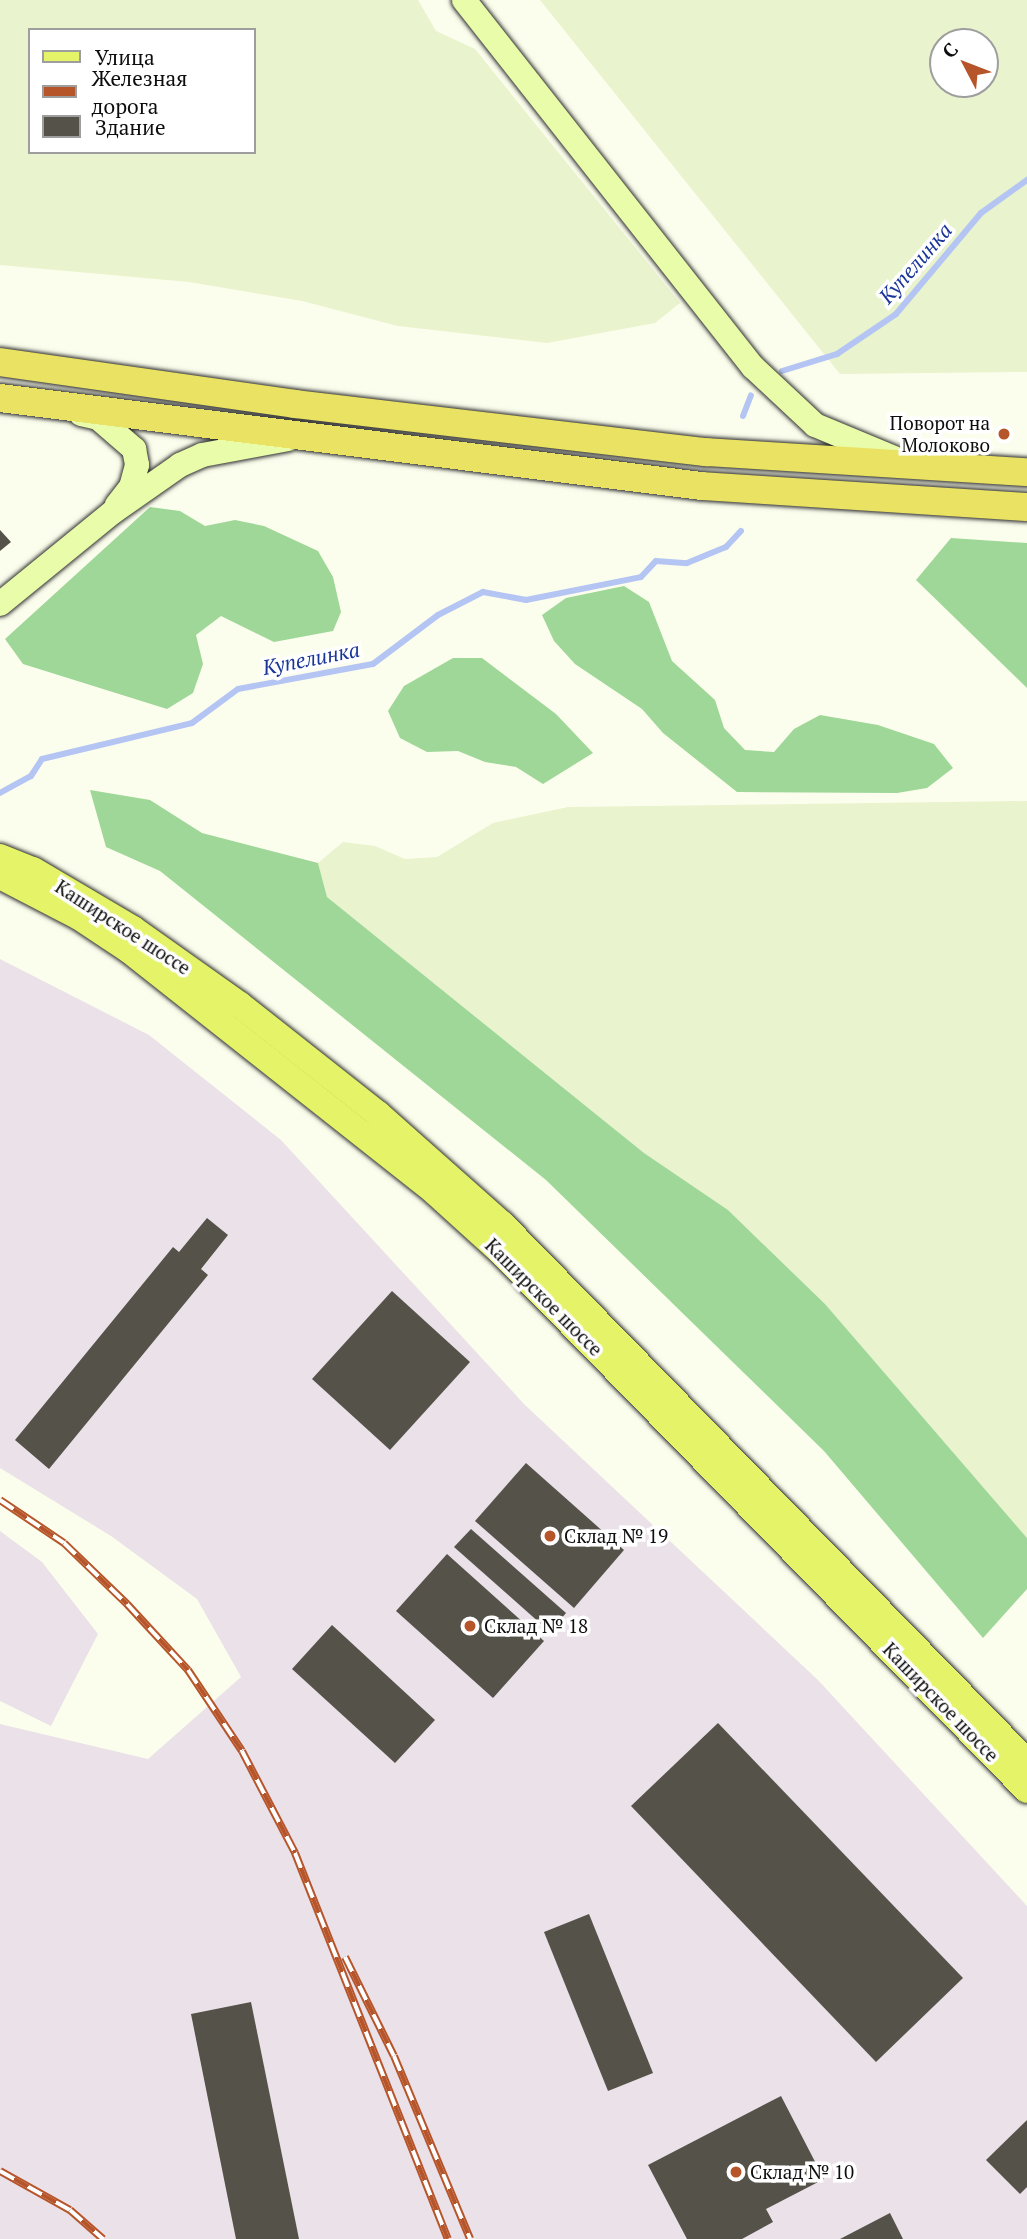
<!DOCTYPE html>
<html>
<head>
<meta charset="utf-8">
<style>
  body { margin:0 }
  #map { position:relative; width:1027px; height:2239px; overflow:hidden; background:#fcfeed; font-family:"PT Serif",serif }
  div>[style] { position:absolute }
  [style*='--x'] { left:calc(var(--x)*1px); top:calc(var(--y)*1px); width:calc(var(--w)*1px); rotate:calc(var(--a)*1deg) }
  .industrial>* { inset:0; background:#ebe1e9 }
  .farmland>* { inset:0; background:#e9f3ce }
  .forest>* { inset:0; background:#9ed798 }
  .stream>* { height:6px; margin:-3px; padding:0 3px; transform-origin:3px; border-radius:3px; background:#b4c5f4 }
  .building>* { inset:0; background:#555249 }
  .roads { filter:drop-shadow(0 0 2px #2f2f2f) drop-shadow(0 0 2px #2f2f2f) }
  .secondary>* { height:24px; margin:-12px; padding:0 12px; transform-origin:12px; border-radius:12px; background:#e8fcaa }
  .primary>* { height:26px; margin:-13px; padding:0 13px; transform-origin:13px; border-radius:13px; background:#e4f368 }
  .trunk>* { height:28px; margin:-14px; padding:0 14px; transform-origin:14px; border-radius:14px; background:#eae262 }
  .rail>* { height:8px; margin-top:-4px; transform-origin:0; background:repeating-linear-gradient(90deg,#fff 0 16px,#b7552a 0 32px); box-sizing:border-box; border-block:2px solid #b7552a }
  .dots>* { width:19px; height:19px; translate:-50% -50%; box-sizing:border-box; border:4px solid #fff; border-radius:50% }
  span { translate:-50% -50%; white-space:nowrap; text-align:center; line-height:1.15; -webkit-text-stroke:7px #fff; paint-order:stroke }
  .poi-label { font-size:19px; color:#0d0d0d }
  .right { translate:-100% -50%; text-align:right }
  .left { translate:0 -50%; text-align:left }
  .street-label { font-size:19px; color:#0d0d0d }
  .water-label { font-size:21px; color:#1b3699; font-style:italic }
  .legend { position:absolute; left:28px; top:28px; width:228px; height:126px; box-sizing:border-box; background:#fff; border:2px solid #9e9e9e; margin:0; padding:9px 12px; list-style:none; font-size:21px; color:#0d0d0d }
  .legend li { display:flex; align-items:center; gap:14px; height:35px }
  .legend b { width:35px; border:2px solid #9e9e9e }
  .north { position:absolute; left:929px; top:28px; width:70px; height:70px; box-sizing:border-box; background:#fff; border:2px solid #9e9e9e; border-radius:50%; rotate:312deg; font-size:19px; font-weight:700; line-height:28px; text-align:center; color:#0d0d0d }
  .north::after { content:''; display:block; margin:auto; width:24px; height:32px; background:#b7552a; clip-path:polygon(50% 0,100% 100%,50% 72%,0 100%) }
</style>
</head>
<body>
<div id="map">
  <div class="industrial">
    <i style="clip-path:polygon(0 959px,149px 1035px,281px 1140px,524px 1404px,818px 1680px,1027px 1906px,1027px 2239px,0 2239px,0 1724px,148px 1759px,241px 1677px,197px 1599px,111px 1536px,0 1468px)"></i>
    <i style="clip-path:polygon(0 1531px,42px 1562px,98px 1634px,51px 1726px,0 1701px)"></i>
  </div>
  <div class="farmland">
    <i style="clip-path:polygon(evenodd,0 0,418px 0,436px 31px,475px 49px,680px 303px,655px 323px,547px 343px,398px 326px,302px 301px,189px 282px,0 265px,0 0,30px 30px,254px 30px,254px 152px,30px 152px,30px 30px)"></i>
    <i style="clip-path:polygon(evenodd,540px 0,1027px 0,1027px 372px,840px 374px,540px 0,985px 42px,985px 84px,943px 84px,943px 42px,985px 42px)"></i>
    <i style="clip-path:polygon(1027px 801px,1027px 1538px,825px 1304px,728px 1210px,644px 1153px,327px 897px,318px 863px,343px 842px,375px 846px,405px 859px,437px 857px,493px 823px,568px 807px)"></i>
  </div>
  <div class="forest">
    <i style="clip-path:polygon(150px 507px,180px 511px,205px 526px,235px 520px,264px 526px,318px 551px,333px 577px,341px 612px,333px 631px,274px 642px,221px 616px,196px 635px,203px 664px,193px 693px,167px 709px,23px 664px,5px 639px)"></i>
    <i style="clip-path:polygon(951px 538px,1027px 543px,1027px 688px,916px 580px)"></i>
    <i style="clip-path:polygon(624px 586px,649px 602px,672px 661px,715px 700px,724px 728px,745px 750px,774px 752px,794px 729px,820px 715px,878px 725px,934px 744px,953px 768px,927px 788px,897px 793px,737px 792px,663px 733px,642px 709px,575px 664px,554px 641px,542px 615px,566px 598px)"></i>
    <i style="clip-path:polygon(453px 658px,482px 658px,556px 714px,593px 753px,543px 784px,516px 767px,485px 762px,458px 751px,427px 752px,400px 738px,388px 711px,404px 686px)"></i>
    <i style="clip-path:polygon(90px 790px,150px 800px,202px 833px,318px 863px,327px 897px,644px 1153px,728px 1210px,825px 1304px,1027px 1538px,1027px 1589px,983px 1638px,824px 1451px,546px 1180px,160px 871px,106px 847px)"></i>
  </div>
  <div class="stream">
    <i style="--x:782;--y:371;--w:58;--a:-17.2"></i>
    <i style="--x:837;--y:354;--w:71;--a:-34.1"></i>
    <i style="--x:896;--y:314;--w:132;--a:-49.9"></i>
    <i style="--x:981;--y:213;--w:57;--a:-35.7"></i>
    <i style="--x:743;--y:416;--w:22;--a:-69"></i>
    <i style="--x:0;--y:793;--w:35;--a:-29"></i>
    <i style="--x:31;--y:776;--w:20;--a:-57"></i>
    <i style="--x:42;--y:759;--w:154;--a:-13.5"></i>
    <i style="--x:192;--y:723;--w:57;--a:-36.5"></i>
    <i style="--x:238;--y:689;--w:137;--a:-10.5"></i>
    <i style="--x:373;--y:664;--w:81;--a:-37"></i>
    <i style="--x:438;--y:615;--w:51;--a:-27.1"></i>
    <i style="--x:483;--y:592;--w:44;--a:10.5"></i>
    <i style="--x:526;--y:600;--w:117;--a:-11.3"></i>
    <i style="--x:641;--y:577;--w:22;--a:-47"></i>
    <i style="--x:656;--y:561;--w:31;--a:4"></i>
    <i style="--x:687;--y:563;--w:42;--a:-22.3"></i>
    <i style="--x:726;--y:547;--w:22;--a:-47"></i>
  </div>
  <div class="building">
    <i style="clip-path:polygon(0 530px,11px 542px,0 551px)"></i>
    <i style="clip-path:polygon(207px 1218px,228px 1235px,201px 1269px,208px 1275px,49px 1469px,15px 1440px,173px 1247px,179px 1252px)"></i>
    <i style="clip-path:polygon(392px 1291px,470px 1362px,390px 1450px,312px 1379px)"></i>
    <i style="clip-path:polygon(526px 1463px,624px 1550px,574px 1608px,475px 1521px)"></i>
    <i style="clip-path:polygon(471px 1529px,566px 1613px,550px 1632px,454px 1547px)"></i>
    <i style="clip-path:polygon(447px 1554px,544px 1641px,493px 1698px,396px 1611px)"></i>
    <i style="clip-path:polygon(332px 1625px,435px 1720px,395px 1763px,292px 1669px)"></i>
    <i style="clip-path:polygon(718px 1723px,963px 1978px,876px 2062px,631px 1806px)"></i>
    <i style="clip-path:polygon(589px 1914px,653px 2073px,608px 2091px,544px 1932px)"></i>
    <i style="clip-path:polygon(251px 2002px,299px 2239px,236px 2239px,191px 2014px)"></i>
    <i style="clip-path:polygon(781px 2096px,824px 2179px,766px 2209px,773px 2222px,742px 2239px,687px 2239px,648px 2165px)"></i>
    <i style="clip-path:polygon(1027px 2120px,1027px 2187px,1020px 2194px,986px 2160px)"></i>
    <i style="clip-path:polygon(890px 2213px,903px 2239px,840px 2239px)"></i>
  </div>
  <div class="roads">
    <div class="secondary">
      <i style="--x:464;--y:0;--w:467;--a:51.8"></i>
      <i style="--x:753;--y:367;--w:85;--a:43.1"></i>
      <i style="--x:815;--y:425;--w:86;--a:22.7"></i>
      <i style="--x:81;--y:414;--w:17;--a:13"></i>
      <i style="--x:98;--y:418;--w:48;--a:40.7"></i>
      <i style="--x:134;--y:449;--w:16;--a:79"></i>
      <i style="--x:137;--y:465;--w:23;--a:105"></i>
      <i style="--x:131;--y:487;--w:23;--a:128"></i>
      <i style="--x:0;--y:604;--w:146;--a:-39.2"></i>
      <i style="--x:113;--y:512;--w:82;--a:-35"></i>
      <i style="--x:180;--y:465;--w:24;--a:-24"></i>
      <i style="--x:202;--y:455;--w:87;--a:-10.5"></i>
    </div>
    <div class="primary">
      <i style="--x:0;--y:857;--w:35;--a:22"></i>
      <i style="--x:33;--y:870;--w:116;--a:30.5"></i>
      <i style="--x:133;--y:929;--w:131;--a:35.4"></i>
      <i style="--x:240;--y:1005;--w:176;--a:38.3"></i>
      <i style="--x:378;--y:1114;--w:166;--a:41.6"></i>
      <i style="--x:502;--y:1224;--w:752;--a:45.7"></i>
      <i style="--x:0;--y:876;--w:89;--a:27.4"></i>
      <i style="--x:79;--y:917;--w:60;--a:33.4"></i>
      <i style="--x:129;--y:950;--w:390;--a:38.3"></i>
      <i style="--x:435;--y:1192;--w:86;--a:42.2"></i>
      <i style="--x:499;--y:1250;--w:755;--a:45.64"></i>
    </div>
    <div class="trunk">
      <i style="--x:0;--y:362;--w:298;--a:8.1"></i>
      <i style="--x:295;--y:404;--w:414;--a:6.7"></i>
      <i style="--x:706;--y:452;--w:322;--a:3.6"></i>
      <i style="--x:0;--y:398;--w:707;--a:7.15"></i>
      <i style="--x:702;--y:486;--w:326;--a:3.7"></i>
    </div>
  </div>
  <div class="rail">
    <i style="--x:0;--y:1500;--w:77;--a:33.9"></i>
    <i style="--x:64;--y:1543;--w:88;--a:44.1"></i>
    <i style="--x:127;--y:1604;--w:90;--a:47.3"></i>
    <i style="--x:188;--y:1670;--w:97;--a:56.3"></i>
    <i style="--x:242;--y:1751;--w:115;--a:62.5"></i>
    <i style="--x:295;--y:1853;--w:415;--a:68.4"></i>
    <i style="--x:345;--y:1957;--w:110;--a:63.7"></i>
    <i style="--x:394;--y:2056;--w:198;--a:67.4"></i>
    <i style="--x:0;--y:2171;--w:80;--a:29.1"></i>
    <i style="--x:70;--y:2210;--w:44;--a:41.3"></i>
  </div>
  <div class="dots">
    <i style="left:1004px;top:434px;background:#b7552a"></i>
    <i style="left:550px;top:1536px;background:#b7552a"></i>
    <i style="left:470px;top:1626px;background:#b7552a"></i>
    <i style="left:736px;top:2172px;background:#b7552a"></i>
  </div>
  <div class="poi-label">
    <span class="right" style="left:990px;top:434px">Поворот на<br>Молоково</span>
    <span class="left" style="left:564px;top:1536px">Склад № 19</span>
    <span class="left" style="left:484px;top:1626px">Склад № 18</span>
    <span class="left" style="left:750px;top:2172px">Склад № 10</span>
  </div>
  <div class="street-label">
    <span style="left:123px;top:927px;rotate:33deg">Каширское шоссе</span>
    <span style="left:544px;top:1297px;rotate:45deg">Каширское шоссе</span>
    <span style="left:941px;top:1702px;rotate:46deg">Каширское шоссе</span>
  </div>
  <div class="water-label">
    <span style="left:915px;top:263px;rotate:-49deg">Купелинка</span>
    <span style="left:311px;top:658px;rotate:-11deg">Купелинка</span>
  </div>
  <ul class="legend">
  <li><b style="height:9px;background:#e4f368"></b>Улица</li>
  <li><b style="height:9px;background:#b7552a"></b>Железная дорога</li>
  <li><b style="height:19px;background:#555249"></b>Здание</li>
  </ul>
  <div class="north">С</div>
</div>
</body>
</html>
